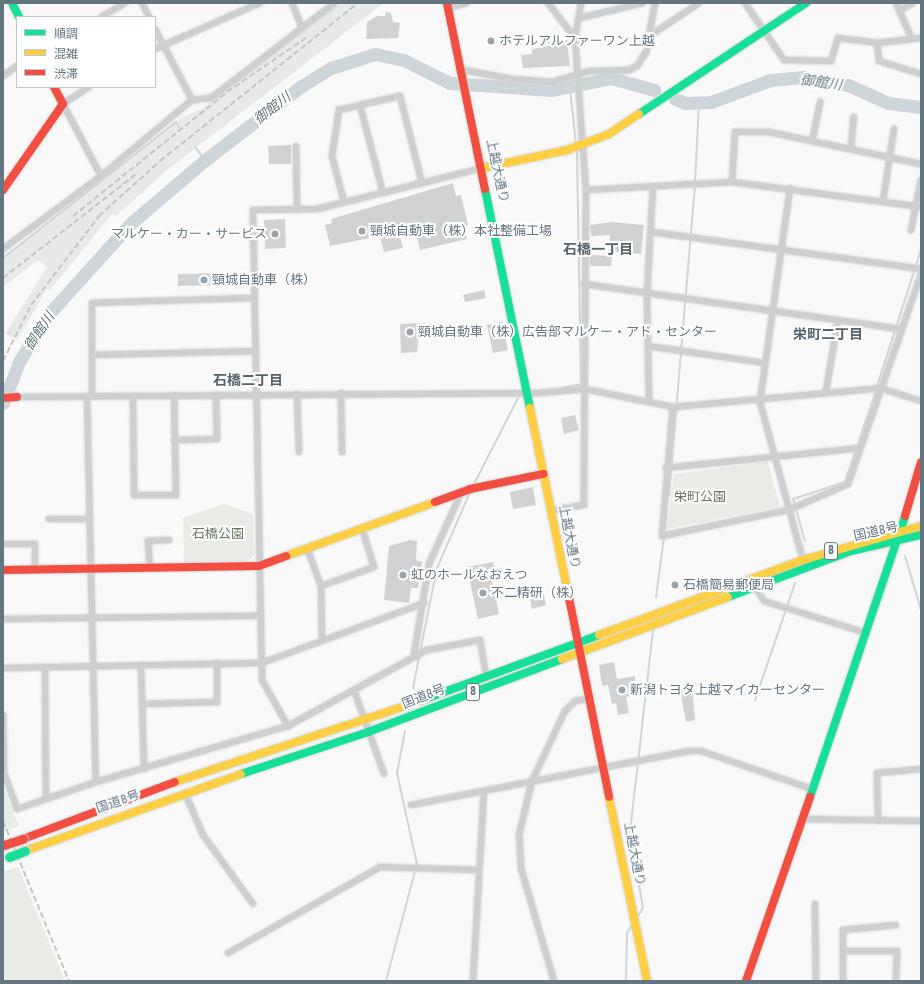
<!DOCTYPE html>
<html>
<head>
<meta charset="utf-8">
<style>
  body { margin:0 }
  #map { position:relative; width:924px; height:984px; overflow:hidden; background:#f9f9f9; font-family:"Roboto Condensed","Noto Sans JP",sans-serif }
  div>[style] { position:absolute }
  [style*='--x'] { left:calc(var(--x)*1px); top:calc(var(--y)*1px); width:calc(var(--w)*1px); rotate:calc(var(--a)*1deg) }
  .built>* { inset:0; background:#e8e9e9 }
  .green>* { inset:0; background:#e8ebe6 }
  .stream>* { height:2px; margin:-1px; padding:0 1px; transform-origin:1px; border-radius:1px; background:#ced6d9 }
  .river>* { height:13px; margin:-6.5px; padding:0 6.5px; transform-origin:6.5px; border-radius:6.5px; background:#ced6d9 }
  .building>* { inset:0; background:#d0d2d3 }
  .roads { filter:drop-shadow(0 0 1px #d5d6d7) drop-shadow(0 0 1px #d5d6d7) }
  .street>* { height:6px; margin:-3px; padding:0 3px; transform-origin:3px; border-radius:3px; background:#cecfd0 }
  .fast>* { height:8px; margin:-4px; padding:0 4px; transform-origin:4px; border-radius:4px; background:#16e098 }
  .slow>* { height:8px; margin:-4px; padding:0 4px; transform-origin:4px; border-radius:4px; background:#ffcf43 }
  .jam>* { height:8px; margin:-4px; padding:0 4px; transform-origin:4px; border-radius:4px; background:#f24e42 }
  .rail>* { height:2px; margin-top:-1px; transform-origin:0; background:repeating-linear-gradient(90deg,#c3c5c6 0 6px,transparent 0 9px) }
  .bridges { filter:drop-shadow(0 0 1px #d5d6d6) drop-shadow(0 0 1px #d5d6d6) }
  .fast-bridge>* { height:9px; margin:-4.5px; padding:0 4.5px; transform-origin:4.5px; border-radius:4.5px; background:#16e098 }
  .jam-bridge>* { height:9px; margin:-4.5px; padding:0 4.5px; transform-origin:4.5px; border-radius:4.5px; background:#f24e42 }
  .dots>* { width:11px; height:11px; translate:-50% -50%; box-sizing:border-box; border:2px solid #fff; border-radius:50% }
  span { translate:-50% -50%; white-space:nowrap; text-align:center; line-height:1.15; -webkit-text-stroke:4px #fff; paint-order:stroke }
  .shield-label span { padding:1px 3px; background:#fff; border:1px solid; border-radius:3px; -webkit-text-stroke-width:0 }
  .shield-label { font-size:12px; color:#657683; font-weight:700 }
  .poi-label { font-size:13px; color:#657683 }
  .left { translate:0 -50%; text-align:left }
  .right { translate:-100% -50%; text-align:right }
  .street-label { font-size:13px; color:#657683 }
  .park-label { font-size:13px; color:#687a64 }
  .water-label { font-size:14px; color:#60757c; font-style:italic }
  .neighbourhood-label { font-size:14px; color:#57646e; font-weight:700 }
  .frame { position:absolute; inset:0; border:4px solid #657683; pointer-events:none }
  .legend { position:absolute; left:16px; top:16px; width:140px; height:72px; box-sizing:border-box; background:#fff; border:1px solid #c1c8cd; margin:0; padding:5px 7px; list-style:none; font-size:12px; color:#657683 }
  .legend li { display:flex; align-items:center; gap:8px; height:20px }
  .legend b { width:20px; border:1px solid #c1c8cd }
</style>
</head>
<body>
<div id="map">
  <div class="built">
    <i style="clip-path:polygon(340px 3px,384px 3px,167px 170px,116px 216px,112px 214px,50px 290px,47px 289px,17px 340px,5px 334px,47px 267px,38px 260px,3px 287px,3px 259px,181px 118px,202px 108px)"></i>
  </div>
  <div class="green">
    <i style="clip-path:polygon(768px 462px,780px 507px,667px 529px,674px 474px)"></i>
    <i style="clip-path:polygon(224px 504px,253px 514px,254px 555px,248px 561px,184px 562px,183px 518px)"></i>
    <i style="clip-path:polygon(3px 788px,19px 826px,3px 832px)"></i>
    <i style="clip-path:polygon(18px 867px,65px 981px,3px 981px,3px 872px)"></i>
  </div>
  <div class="stream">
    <i style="--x:570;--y:88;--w:57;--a:84"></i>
    <i style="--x:195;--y:147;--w:16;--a:52"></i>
    <i style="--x:695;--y:182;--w:78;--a:-87.1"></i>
    <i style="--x:3;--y:258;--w:220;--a:-38.2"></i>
    <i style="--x:176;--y:122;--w:6;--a:59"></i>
    <i style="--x:877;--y:386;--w:143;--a:-72.1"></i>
    <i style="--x:561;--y:388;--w:20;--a:-11"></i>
    <i style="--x:581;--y:384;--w:235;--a:-91"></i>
    <i style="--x:473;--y:486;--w:103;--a:-62.9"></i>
    <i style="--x:669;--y:495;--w:310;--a:-85.2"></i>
    <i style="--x:805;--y:541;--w:44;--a:-105.9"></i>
    <i style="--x:793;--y:499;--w:55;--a:-18.1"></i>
    <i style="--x:845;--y:482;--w:96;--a:-71.2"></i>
    <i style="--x:905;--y:556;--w:56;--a:73.5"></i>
    <i style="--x:656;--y:597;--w:61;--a:-82.4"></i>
    <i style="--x:420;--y:653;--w:87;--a:-78.7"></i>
    <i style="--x:437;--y:568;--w:83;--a:-66.5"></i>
    <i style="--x:413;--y:688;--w:32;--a:-79"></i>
    <i style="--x:755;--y:700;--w:124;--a:-71.1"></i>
    <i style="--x:636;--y:919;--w:13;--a:-58"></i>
    <i style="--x:643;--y:908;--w:77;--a:-99.7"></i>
    <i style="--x:630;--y:832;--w:203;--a:-83.5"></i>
    <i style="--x:386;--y:981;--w:121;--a:-75.2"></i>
    <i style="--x:417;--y:864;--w:93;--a:-102.4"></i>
    <i style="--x:397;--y:773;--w:43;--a:-79.2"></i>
    <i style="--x:626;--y:981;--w:48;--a:-88.8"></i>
    <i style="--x:627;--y:933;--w:11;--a:-56"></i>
  </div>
  <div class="river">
    <i style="--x:675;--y:99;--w:12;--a:20"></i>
    <i style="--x:686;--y:103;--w:25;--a:-2"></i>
    <i style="--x:711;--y:102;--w:63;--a:-20.4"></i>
    <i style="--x:770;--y:80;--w:33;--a:-5"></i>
    <i style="--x:803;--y:77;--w:46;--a:10.1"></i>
    <i style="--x:848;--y:85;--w:44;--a:24.2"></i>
    <i style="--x:888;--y:103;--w:33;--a:7"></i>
    <i style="--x:3;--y:403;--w:44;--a:-68.7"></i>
    <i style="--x:19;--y:362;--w:52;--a:-59"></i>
    <i style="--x:46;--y:317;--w:127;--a:-47.9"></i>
    <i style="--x:131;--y:223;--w:97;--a:-40.4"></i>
    <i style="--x:205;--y:160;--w:120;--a:-37.5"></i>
    <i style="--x:300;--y:87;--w:36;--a:-32"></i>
    <i style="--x:331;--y:68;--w:46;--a:-17.7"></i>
    <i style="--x:375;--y:54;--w:30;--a:12"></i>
    <i style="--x:404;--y:60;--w:51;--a:26.6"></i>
    <i style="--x:450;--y:83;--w:102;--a:3.9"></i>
    <i style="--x:552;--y:90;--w:60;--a:-11.5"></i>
    <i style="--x:611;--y:78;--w:45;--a:15.6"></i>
  </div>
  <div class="building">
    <i style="clip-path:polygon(386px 12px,391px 13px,393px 22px,400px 23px,398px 38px,366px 39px,367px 22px,377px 16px,385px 16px)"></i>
    <i style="clip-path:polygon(567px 40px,570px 66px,523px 68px,521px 55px,532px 54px,532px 49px,549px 46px,548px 42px)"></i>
    <i style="clip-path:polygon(291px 145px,291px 164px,269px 164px,268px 146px)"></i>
    <i style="clip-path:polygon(453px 183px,456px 196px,461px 195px,468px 225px,464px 226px,467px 239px,420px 250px,415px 229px,399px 233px,403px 248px,384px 252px,380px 236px,330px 246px,325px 225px,332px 223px,331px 219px)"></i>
    <i style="clip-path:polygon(285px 219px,286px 248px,265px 249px,264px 220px)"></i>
    <i style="clip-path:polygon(612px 222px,644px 225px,641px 254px,609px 251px,610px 235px,591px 236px,590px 225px)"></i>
    <i style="clip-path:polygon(590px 255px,612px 256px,611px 266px,590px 266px)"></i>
    <i style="clip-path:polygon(229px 273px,230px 285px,178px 286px,178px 274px)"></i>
    <i style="clip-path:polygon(484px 290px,486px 298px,465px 302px,463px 295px)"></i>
    <i style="clip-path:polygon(502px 322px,508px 350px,493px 353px,487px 325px)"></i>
    <i style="clip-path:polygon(420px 323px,417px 352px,401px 353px,400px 324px)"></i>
    <i style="clip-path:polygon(575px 415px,579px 430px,564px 434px,561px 418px)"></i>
    <i style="clip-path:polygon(533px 487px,536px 505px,513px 509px,510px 492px)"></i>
    <i style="clip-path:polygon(410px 540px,417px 541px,416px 560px,422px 562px,418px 588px,411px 588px,409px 603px,384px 600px,389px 546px)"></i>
    <i style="clip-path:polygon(493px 562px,495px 570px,490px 571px,499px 614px,478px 619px,467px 567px)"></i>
    <i style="clip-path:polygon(543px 590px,546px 605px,532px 609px,529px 593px)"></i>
    <i style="clip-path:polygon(614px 662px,617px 679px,635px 676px,636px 695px,626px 697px,629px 713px,618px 715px,616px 703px,612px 704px,608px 685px,602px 686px,599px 665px)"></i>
    <i style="clip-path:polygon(692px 688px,695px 720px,686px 722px,680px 690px)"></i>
  </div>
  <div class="roads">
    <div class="street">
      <i style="--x:142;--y:3;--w:16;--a:63"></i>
      <i style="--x:292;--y:3;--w:27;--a:68"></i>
      <i style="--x:548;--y:3;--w:44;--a:52.4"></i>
      <i style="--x:575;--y:38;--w:152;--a:85.9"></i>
      <i style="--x:586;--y:190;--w:315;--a:90.4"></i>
      <i style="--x:584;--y:505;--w:33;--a:171"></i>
      <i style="--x:745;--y:3;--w:69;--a:55.6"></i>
      <i style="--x:784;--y:60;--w:47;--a:1.2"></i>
      <i style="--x:831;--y:61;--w:24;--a:-73"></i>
      <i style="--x:838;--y:38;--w:39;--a:7"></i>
      <i style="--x:877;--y:43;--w:44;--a:-6.5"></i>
      <i style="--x:896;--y:3;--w:39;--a:66"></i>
      <i style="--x:448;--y:8;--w:20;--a:-15"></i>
      <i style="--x:901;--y:10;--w:13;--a:-32"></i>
      <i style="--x:101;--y:17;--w:28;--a:-30"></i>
      <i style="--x:580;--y:18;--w:65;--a:-13.4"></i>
      <i style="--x:155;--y:29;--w:80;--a:62.5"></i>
      <i style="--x:648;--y:37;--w:61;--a:-33.7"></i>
      <i style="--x:575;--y:38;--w:36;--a:-80"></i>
      <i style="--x:877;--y:43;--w:18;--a:84"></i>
      <i style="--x:879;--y:61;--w:44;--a:17.2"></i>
      <i style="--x:155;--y:49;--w:115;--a:-23.7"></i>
      <i style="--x:463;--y:70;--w:50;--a:10.4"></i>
      <i style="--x:512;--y:79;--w:40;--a:4.3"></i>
      <i style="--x:552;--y:82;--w:40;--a:-16"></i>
      <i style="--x:590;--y:71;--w:39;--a:-1"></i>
      <i style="--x:629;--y:70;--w:9;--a:-27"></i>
      <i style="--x:637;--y:66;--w:17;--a:-57"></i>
      <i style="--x:646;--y:52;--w:50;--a:-79.6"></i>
      <i style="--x:3;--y:76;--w:17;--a:-36"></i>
      <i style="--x:89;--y:87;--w:31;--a:147"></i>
      <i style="--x:63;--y:104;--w:81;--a:62.2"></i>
      <i style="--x:360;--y:105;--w:91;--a:75.4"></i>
      <i style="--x:812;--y:141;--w:40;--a:-78"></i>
      <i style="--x:296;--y:146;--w:64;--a:89.1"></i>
      <i style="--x:851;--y:149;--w:32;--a:-85"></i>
      <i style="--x:732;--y:182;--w:50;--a:-86.6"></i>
      <i style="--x:735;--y:132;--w:34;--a:0"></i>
      <i style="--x:769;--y:132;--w:155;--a:11.9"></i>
      <i style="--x:790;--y:188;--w:216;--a:98"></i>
      <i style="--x:760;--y:402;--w:164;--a:74.8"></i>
      <i style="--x:586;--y:190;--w:146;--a:-3.1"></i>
      <i style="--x:732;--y:182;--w:191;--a:7.5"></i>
      <i style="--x:883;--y:201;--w:73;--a:-81.3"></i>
      <i style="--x:344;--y:202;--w:48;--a:-104.6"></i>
      <i style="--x:332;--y:156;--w:47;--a:-81.3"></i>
      <i style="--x:339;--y:110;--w:22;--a:-13"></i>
      <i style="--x:360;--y:105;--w:41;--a:-12.7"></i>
      <i style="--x:400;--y:96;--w:90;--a:75.8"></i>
      <i style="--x:911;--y:230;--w:51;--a:-78.7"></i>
      <i style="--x:652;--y:232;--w:272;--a:7.8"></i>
      <i style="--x:3;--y:249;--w:122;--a:-36.7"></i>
      <i style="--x:101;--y:176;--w:119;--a:-39.9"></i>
      <i style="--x:192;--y:100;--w:19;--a:-6"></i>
      <i style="--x:211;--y:98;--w:156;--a:-37.5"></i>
      <i style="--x:584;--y:284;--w:321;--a:8.1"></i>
      <i style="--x:648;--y:346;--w:117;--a:8.3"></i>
      <i style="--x:93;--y:355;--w:163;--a:-1.4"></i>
      <i style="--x:826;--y:391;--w:72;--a:-80.4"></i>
      <i style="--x:341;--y:393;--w:59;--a:89"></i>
      <i style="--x:297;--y:394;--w:58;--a:88"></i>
      <i style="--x:133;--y:396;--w:99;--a:89.4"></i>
      <i style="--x:134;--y:495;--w:42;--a:0"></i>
      <i style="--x:176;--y:495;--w:100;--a:-91.1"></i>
      <i style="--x:17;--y:397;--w:521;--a:-0.44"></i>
      <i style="--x:538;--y:393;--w:47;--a:-4.9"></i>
      <i style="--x:585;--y:389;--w:90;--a:11.6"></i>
      <i style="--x:673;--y:407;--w:208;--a:-5.2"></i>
      <i style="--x:880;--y:388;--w:43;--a:17.6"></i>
      <i style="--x:87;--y:397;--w:385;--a:88.7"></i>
      <i style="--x:92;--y:397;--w:94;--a:-90"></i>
      <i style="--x:92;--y:303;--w:163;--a:-1.8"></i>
      <i style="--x:649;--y:401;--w:107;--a:-91.1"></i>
      <i style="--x:647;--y:294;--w:108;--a:-86.8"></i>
      <i style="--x:673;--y:407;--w:129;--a:94.9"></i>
      <i style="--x:662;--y:536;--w:129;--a:-11.7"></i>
      <i style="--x:788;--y:510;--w:65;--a:-23.4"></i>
      <i style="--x:848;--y:484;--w:222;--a:-70.8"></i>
      <i style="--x:174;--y:440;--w:43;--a:-1.3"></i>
      <i style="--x:217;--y:439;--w:44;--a:-91.3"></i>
      <i style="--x:666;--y:468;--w:195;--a:-5.9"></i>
      <i style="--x:49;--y:519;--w:41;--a:0"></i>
      <i style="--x:3;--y:544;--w:32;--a:0"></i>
      <i style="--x:35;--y:544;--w:25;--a:90"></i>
      <i style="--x:307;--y:548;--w:40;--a:69.8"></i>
      <i style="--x:321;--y:586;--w:54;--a:88.9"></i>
      <i style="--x:150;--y:568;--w:27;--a:-94"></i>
      <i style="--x:148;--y:541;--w:21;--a:-3"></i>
      <i style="--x:321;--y:586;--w:56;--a:-19.7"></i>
      <i style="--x:374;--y:567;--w:41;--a:-107.1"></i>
      <i style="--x:756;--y:588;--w:15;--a:58"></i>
      <i style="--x:764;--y:601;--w:107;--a:17.4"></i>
      <i style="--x:3;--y:619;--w:257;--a:-0.7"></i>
      <i style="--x:414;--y:654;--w:91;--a:-80.5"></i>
      <i style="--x:429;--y:564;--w:78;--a:-65.7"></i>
      <i style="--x:141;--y:665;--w:104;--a:88.3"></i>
      <i style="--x:45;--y:667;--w:132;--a:89.6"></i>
      <i style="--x:3;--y:668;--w:259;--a:-1.1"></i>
      <i style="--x:262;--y:663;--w:173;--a:-20.3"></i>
      <i style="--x:354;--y:690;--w:89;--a:70.3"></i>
      <i style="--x:142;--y:704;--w:75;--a:-1.5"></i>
      <i style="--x:217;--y:702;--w:39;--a:-90"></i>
      <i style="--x:3;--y:715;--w:58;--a:89"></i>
      <i style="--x:4;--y:773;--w:38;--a:70"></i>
      <i style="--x:17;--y:809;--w:83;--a:-18.9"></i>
      <i style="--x:96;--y:782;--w:200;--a:-16.3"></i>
      <i style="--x:288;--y:726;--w:158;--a:-28.7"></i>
      <i style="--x:427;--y:650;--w:54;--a:-10.7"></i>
      <i style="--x:480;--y:640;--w:36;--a:80"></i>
      <i style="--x:288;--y:726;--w:53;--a:-119.5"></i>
      <i style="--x:262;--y:680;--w:470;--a:-91.1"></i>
      <i style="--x:253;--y:210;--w:64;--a:-0.9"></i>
      <i style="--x:317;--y:209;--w:171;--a:-13.9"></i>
      <i style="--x:185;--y:793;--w:46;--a:66.8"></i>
      <i style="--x:203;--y:835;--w:85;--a:54.1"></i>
      <i style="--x:411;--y:805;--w:282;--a:-11"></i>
      <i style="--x:688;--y:751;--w:13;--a:0"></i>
      <i style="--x:701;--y:751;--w:117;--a:18.9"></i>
      <i style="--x:801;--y:819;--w:120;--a:1"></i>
      <i style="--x:878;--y:821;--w:48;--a:-91.2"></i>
      <i style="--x:877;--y:773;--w:44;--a:-5.2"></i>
      <i style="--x:815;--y:904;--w:77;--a:89.3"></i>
      <i style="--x:843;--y:951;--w:54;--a:0"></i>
      <i style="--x:897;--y:951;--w:30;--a:92"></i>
      <i style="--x:228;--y:953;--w:175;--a:-29.5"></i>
      <i style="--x:380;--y:867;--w:97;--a:1.8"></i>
      <i style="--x:473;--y:981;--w:188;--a:-86.7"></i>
      <i style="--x:554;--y:981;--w:118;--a:-106.3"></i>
      <i style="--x:521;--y:868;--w:33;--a:-93"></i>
      <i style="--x:519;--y:835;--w:56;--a:-76.5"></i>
      <i style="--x:532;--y:781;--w:77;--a:-64.8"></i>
      <i style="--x:565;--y:711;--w:14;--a:-45"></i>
      <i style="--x:575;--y:701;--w:13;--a:-9"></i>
      <i style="--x:843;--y:981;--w:51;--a:-90"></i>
      <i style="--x:843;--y:930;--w:53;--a:-5.4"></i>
    </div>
    <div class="fast">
      <i style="--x:12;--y:3;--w:16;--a:63"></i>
      <i style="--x:639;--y:114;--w:201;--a:-33.6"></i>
      <i style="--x:485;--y:189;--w:224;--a:78.4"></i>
      <i style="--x:728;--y:597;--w:131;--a:-20.5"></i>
      <i style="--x:851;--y:551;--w:72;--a:-12.9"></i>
      <i style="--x:417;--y:702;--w:194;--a:-20.2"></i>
      <i style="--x:241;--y:774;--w:134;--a:-18.3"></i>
      <i style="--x:368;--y:732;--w:207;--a:-20.6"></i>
      <i style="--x:810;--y:797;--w:297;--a:-71.3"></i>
    </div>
    <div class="slow">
      <i style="--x:483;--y:168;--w:86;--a:-12.1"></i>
      <i style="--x:567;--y:150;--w:45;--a:-20.9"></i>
      <i style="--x:609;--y:134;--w:36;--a:-34"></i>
      <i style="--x:530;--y:408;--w:184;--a:78.4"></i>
      <i style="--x:286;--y:556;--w:158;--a:-19.9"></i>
      <i style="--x:599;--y:635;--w:217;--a:-20.2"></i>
      <i style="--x:803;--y:560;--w:123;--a:-16.1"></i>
      <i style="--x:562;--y:659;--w:177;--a:-20.5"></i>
      <i style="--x:175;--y:782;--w:255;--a:-18.3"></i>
      <i style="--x:609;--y:797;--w:188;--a:78.3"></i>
      <i style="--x:25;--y:851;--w:229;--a:-19.6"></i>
    </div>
    <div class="jam">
      <i style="--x:447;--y:3;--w:190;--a:78.5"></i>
      <i style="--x:3;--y:190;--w:105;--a:-55.1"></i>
      <i style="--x:63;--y:104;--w:19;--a:-118"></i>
      <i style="--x:3;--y:398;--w:14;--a:-4"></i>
      <i style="--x:435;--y:502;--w:37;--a:-20"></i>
      <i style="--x:470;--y:489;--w:75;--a:-11.6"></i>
      <i style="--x:905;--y:516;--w:56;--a:-73.5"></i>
      <i style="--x:3;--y:570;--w:256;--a:-0.9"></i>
      <i style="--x:259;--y:566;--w:29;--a:-20"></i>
      <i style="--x:567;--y:588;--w:213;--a:78.6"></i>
      <i style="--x:23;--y:839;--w:162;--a:-20.6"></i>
      <i style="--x:746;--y:981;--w:195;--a:-70.8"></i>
    </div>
  </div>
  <div class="rail">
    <i style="--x:73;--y:216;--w:198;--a:-38.8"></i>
    <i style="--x:227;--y:92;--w:96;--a:-34.4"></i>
    <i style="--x:3;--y:278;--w:169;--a:-38"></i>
    <i style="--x:3;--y:361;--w:63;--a:-63.4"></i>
    <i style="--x:31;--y:305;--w:112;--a:-52.6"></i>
    <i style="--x:99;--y:216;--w:82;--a:-42"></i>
    <i style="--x:160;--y:161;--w:253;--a:-38.6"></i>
    <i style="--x:3;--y:821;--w:173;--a:67.6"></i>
  </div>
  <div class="bridges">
    <div class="fast-bridge">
      <i style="--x:9;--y:857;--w:17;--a:-21"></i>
    </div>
    <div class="jam-bridge">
      <i style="--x:4;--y:845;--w:20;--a:-18"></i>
    </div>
  </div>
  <div class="dots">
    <i style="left:491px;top:41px;background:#99a4ac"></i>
    <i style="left:362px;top:231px;background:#99a4ac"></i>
    <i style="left:275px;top:234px;background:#99a4ac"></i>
    <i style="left:204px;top:280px;background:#99a4ac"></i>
    <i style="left:410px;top:332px;background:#99a4ac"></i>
    <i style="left:403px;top:575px;background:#99a4ac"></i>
    <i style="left:675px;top:585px;background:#99a4ac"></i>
    <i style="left:483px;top:593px;background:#99a4ac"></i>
    <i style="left:622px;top:690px;background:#99a4ac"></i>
  </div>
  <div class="shield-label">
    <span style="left:831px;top:551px">8</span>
    <span style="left:473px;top:692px">8</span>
  </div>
  <div class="poi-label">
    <span class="left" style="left:499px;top:41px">ホテルアルファーワン上越</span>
    <span class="left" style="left:370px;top:231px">頸城自動車（株）本社整備工場</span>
    <span class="right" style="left:267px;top:234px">マルケー・カー・サービス</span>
    <span class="left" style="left:212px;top:280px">頸城自動車（株）</span>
    <span class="left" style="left:418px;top:332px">頸城自動車（株）広告部マルケー・アド・センター</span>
    <span class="left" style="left:411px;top:575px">虹のホールなおえつ</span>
    <span class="left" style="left:683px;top:585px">石橋簡易郵便局</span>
    <span class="left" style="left:491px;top:593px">不二精研（株）</span>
    <span class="left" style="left:630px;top:690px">新潟トヨタ上越マイカーセンター</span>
  </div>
  <div class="street-label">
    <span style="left:497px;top:171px;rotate:78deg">上越大通り</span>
    <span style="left:876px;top:532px;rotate:-13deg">国道8号</span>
    <span style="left:569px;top:537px;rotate:79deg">上越大通り</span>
    <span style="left:424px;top:697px;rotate:-21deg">国道8号</span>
    <span style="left:118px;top:802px;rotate:-19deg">国道8号</span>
    <span style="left:634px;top:854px;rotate:79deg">上越大通り</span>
  </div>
  <div class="park-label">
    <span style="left:700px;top:497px">栄町公園</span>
    <span style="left:218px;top:534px">石橋公園</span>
  </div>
  <div class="water-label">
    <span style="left:821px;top:82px;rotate:8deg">御館川</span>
    <span style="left:272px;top:108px;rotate:-38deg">御館川</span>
    <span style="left:39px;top:331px;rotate:-56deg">御館川</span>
  </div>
  <div class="neighbourhood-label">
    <span style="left:598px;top:249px">石橋一丁目</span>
    <span style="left:828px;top:334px">栄町二丁目</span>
    <span style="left:248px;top:380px">石橋二丁目</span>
  </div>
  <div class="frame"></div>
  <ul class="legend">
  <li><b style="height:5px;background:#16e098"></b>順調</li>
  <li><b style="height:5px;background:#ffcf43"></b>混雑</li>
  <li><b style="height:5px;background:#f24e42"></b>渋滞</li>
  </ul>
</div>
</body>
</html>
